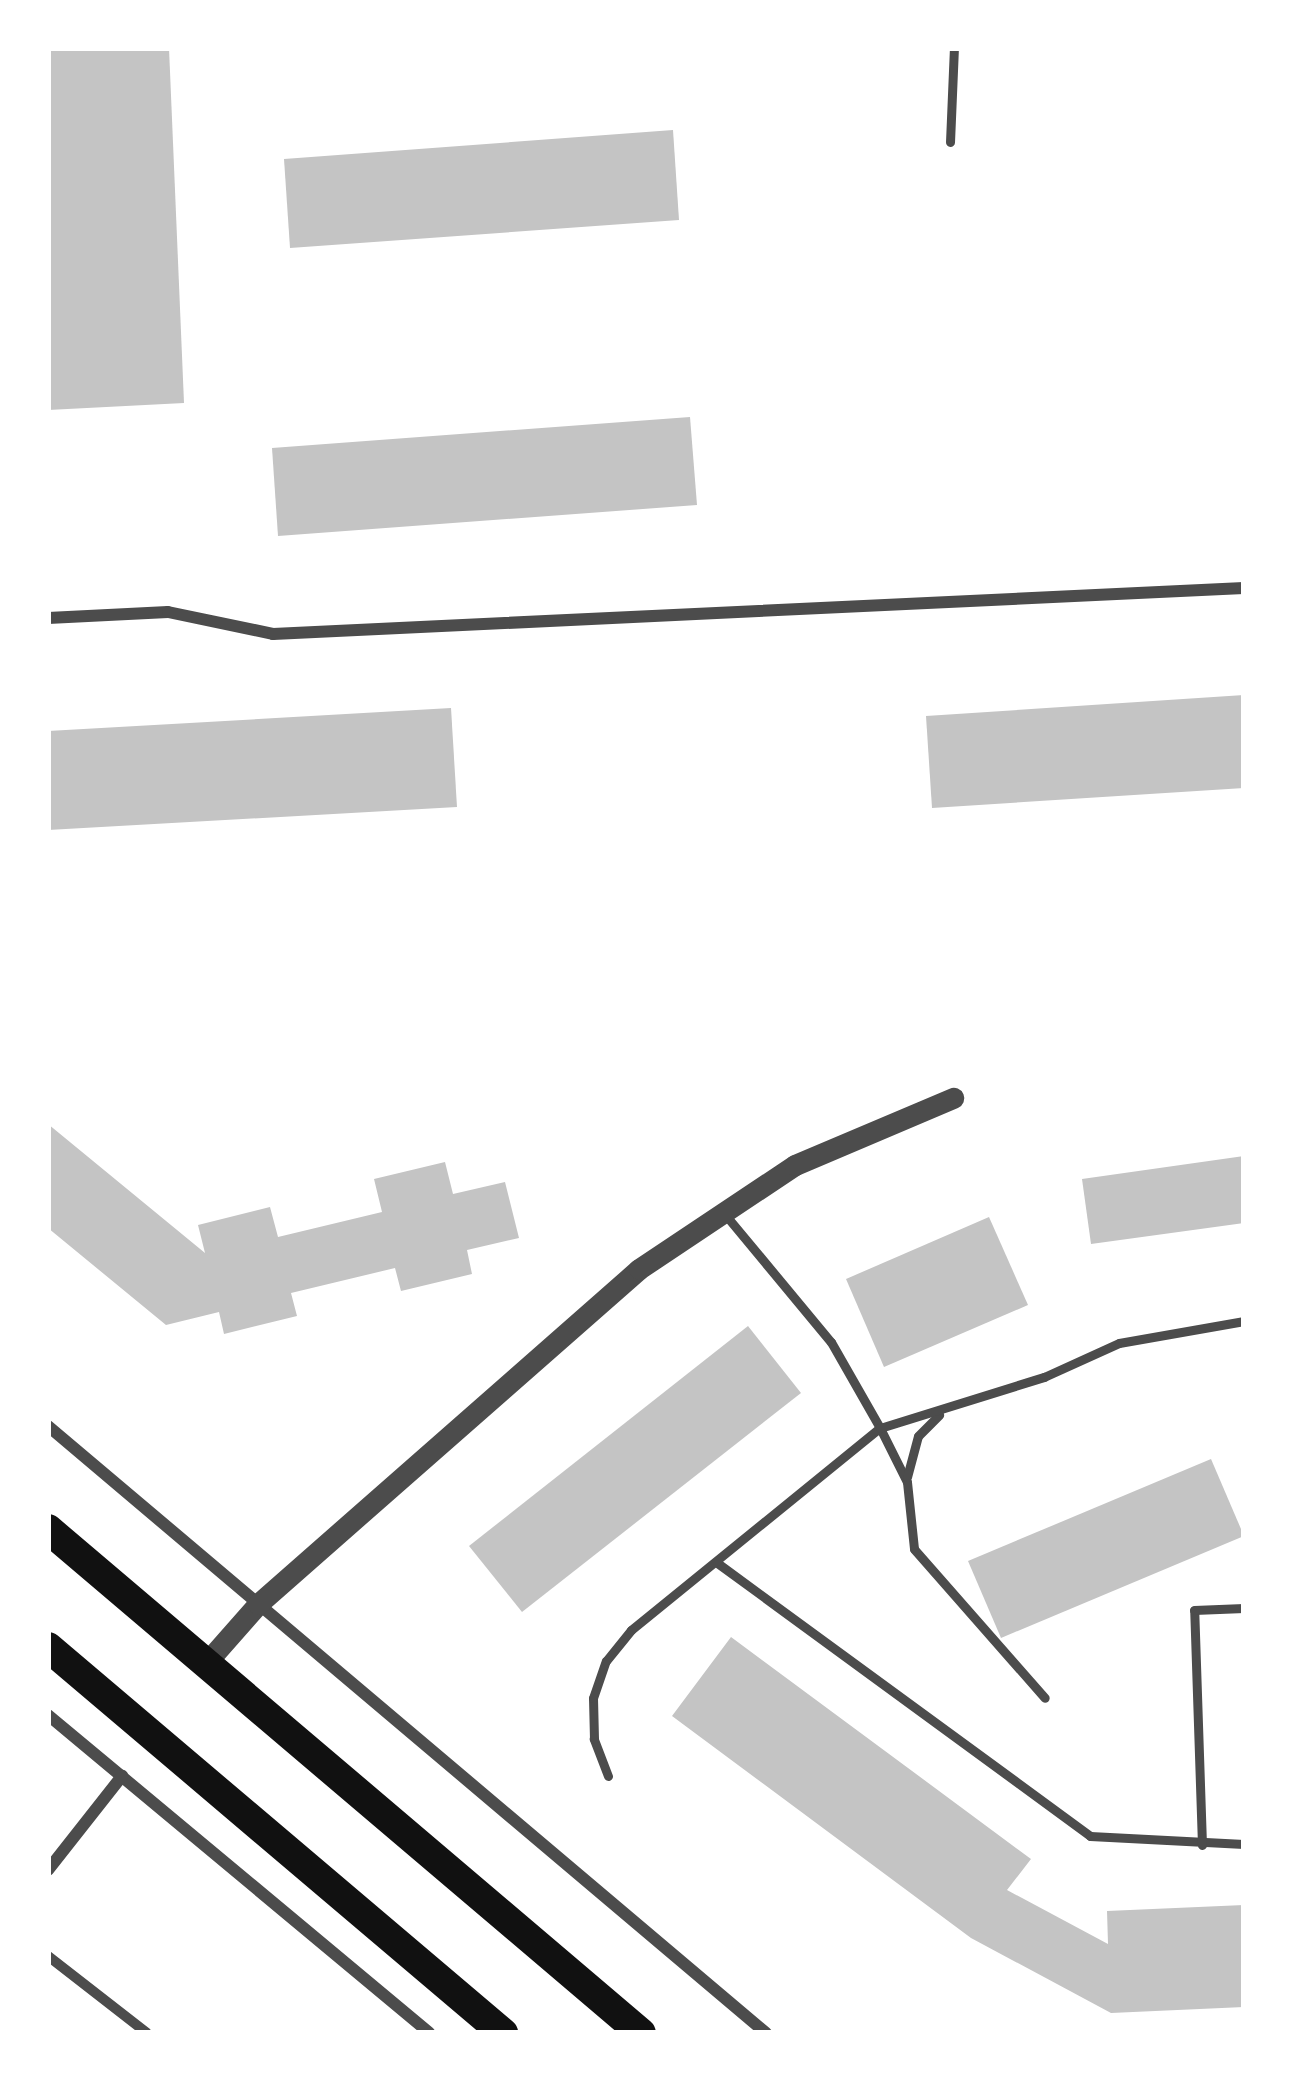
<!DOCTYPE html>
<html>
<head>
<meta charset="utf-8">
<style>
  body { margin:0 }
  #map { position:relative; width:1292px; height:2081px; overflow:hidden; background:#fff; font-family:Raleway,sans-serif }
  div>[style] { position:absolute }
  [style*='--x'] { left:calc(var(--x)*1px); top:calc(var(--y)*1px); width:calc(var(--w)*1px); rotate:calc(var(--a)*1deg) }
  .building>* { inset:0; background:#c4c4c4 }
  .service>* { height:9px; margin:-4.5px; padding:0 4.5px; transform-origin:4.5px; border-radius:4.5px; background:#4c4c4c }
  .pedestrian>* { height:10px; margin:-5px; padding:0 5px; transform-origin:5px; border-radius:5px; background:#4c4c4c }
  .minor>* { height:12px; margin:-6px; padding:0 6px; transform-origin:6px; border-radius:6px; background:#4c4c4c }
  .tertiary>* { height:21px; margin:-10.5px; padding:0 10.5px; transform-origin:10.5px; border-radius:10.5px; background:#4c4c4c }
  .primary>* { height:30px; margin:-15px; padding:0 15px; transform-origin:15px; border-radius:15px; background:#111 }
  span { translate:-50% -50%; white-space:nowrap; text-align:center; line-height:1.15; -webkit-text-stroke:12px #fff; paint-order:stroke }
  .frame { position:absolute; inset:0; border:51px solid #fff; pointer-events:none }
</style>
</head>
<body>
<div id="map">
  <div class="building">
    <i style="clip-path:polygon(48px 48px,169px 48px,184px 403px,48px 410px)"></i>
    <i style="clip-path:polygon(673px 130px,679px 220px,290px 248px,284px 159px)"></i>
    <i style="clip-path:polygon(690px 417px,697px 505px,278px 536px,272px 448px)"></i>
    <i style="clip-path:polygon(1244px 695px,1244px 788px,932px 808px,926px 716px)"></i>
    <i style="clip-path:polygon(451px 708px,457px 807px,48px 830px,48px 731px)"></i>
    <i style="clip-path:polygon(48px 1124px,205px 1253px,198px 1225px,270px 1207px,278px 1237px,382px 1212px,374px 1179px,445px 1162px,453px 1194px,505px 1182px,519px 1238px,467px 1250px,472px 1274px,401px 1291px,395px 1268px,291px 1293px,297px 1316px,224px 1334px,219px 1312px,166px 1325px,48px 1228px)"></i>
    <i style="clip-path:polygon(1244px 1156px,1244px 1223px,1091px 1244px,1082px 1179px)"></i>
    <i style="clip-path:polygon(989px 1217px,1028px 1305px,884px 1367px,846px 1279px)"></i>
    <i style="clip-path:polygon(748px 1326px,801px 1393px,522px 1612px,469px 1546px)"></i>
    <i style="clip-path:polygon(1211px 1459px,1244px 1536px,1001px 1638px,968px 1561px)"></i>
    <i style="clip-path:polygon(731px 1637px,1031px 1859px,1007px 1890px,1108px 1944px,1107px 1911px,1244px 1905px,1244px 2007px,1111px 2013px,971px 1938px,672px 1716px)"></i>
  </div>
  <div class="service">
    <i style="--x:950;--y:142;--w:94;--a:-87.6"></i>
    <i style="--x:723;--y:1212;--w:169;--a:50.3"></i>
    <i style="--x:831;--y:1342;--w:99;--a:60.3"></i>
    <i style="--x:880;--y:1428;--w:60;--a:63.4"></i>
    <i style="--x:907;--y:1482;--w:67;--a:84"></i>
    <i style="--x:914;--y:1549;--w:198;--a:48.7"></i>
    <i style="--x:907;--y:1477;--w:42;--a:-75"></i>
    <i style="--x:918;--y:1436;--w:30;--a:-45"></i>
    <i style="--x:716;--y:1562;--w:464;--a:36.2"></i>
    <i style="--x:1090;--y:1836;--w:154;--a:3"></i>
    <i style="--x:608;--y:1776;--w:40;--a:-111"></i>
    <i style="--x:594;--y:1739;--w:41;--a:-91.4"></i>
    <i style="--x:593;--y:1698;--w:39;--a:-71"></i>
    <i style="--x:606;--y:1661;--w:40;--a:-51"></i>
    <i style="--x:631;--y:1630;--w:321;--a:-39.1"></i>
    <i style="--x:880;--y:1428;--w:172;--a:-17.3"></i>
    <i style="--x:1044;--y:1377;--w:82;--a:-24.4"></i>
    <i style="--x:1119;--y:1343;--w:127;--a:-10"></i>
    <i style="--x:1202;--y:1845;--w:235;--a:-91.9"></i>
    <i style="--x:1194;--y:1610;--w:50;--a:-2.3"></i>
  </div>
  <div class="pedestrian">
    <i style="--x:48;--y:1956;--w:125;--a:37.9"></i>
  </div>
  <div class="minor">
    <i style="--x:48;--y:618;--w:120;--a:-2.9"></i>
    <i style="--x:168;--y:612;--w:107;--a:11.8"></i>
    <i style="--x:273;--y:634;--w:972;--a:-2.71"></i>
    <i style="--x:48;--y:1426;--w:940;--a:40.21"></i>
    <i style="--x:48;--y:1715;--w:496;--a:39.8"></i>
    <i style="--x:48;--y:1870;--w:120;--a:-51.8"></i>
  </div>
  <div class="tertiary">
    <i style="--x:206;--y:1663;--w:79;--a:-48.6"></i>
    <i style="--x:258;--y:1604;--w:507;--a:-41.32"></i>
    <i style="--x:639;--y:1269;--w:187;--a:-33.7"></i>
    <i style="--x:795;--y:1165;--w:172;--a:-23"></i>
  </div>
  <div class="primary">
    <i style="--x:48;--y:1529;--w:778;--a:40.36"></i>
    <i style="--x:48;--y:1647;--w:597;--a:40.31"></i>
  </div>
  <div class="frame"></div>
</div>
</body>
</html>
